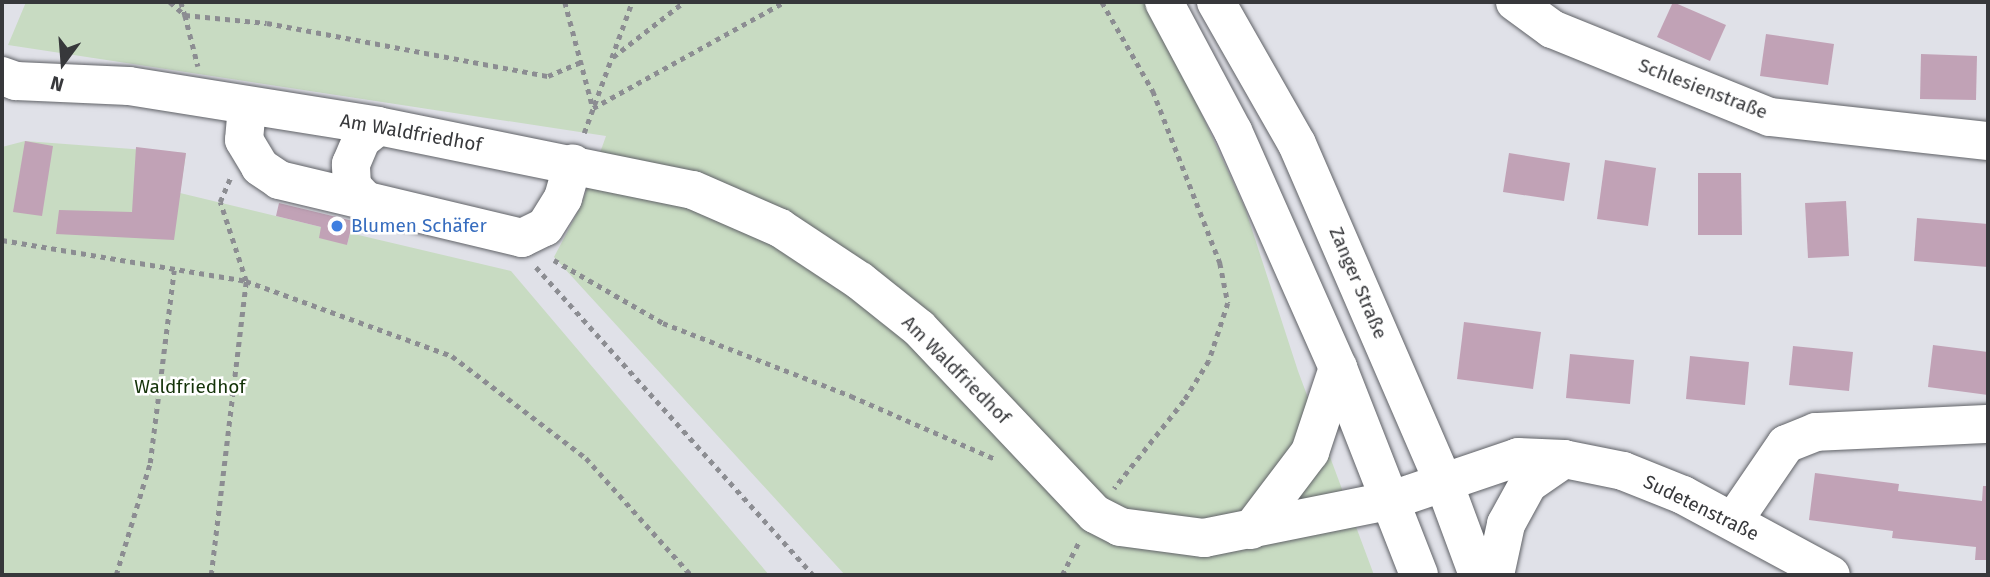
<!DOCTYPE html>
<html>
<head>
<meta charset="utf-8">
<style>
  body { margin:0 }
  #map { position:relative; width:1990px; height:577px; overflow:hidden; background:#e0e1e8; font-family:"Fira Sans",sans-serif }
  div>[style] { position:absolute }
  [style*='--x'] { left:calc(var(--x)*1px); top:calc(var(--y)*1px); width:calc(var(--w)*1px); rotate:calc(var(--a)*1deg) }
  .green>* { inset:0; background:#c8dbc2 }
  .building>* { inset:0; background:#c1a2b6 }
  .path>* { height:4.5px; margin-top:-2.25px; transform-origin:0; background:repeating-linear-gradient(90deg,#8c8d92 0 5px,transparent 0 10px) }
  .roads { filter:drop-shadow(0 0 2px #606267) drop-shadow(0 0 2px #606267) }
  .minor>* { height:38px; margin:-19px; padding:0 19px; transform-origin:19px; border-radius:19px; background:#fff }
  .dots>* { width:19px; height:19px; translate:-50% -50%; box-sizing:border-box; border:4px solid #fff; border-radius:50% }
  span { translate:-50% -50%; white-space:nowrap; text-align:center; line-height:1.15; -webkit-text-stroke:5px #fff; paint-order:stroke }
  .street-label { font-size:19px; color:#37383b }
  .shop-label { font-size:19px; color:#366cbe }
  .left { translate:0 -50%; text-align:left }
  .park-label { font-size:19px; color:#143309 }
  .frame { position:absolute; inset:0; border:4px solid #37383b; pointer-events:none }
  .north { position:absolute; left:28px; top:28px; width:70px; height:70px; -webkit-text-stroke:5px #fff; paint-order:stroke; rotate:196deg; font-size:19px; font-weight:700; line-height:28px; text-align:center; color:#37383b }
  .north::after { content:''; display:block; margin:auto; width:24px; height:32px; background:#37383b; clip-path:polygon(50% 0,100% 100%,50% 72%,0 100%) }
</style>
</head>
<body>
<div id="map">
  <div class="green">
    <i style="clip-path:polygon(26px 2px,1150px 2px,1245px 208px,1298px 371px,1374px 575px,845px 575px,554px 257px,581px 206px,606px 136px,8px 45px)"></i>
    <i style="clip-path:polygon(25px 141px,186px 153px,180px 193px,321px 227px,347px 245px,350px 233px,511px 271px,769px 575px,2px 575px,2px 147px)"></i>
  </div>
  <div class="building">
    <i style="clip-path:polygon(1673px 2px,1726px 25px,1710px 61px,1657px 37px)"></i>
    <i style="clip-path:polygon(1766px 34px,1834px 44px,1828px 85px,1760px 76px)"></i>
    <i style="clip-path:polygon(1921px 54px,1977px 56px,1976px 100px,1920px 99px)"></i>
    <i style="clip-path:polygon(25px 141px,53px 146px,42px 216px,13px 212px)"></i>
    <i style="clip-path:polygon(136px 147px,186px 153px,174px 240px,56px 234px,59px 210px,132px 212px)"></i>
    <i style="clip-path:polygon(1509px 153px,1570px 163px,1564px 201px,1503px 192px)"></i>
    <i style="clip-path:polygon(1605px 160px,1656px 168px,1648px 226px,1597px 219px)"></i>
    <i style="clip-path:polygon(1698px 173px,1741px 173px,1742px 235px,1698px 235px)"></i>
    <i style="clip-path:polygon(1846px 201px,1849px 256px,1808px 258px,1805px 203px)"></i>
    <i style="clip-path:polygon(279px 203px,353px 221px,347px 245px,319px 238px,321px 227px,276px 216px)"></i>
    <i style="clip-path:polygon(1917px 218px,1988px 224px,1988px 267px,1914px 261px)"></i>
    <i style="clip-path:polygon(1464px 322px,1541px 332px,1533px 389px,1457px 379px)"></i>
    <i style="clip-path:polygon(1933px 345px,1988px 352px,1988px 395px,1928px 387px)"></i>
    <i style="clip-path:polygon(1793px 346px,1853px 352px,1849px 391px,1789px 385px)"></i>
    <i style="clip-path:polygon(1570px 354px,1634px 360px,1630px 404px,1566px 398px)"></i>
    <i style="clip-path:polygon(1690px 356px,1749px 362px,1745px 405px,1686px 399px)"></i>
    <i style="clip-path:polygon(1815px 473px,1899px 484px,1898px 491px,1982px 501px,1983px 486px,1988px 486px,1988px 560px,1975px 560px,1976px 547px,1892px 538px,1893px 531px,1809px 520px)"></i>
  </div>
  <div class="path">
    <i style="--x:170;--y:2;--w:20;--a:41"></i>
    <i style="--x:185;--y:15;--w:53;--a:75.7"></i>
    <i style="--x:181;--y:2;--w:14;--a:73"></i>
    <i style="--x:185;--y:15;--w:82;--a:5.6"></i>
    <i style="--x:267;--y:23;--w:286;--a:10.7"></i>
    <i style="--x:548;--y:76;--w:36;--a:-23"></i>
    <i style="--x:565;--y:2;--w:110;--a:75.2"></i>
    <i style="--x:593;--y:108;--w:218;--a:-29"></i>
    <i style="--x:1102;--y:2;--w:103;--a:60.2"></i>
    <i style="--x:1153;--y:91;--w:185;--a:68.7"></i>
    <i style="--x:1220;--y:263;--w:41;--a:78.7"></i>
    <i style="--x:1228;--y:303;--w:61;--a:108.1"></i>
    <i style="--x:1209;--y:361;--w:47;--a:122"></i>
    <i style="--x:1184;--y:401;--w:112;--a:128.5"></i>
    <i style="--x:613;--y:57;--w:90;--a:-37.8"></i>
    <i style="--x:584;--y:133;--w:140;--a:-69.9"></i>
    <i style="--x:2;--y:240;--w:247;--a:9.5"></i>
    <i style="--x:246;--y:281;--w:219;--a:20"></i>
    <i style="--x:452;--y:356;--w:168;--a:37.3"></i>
    <i style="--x:586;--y:458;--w:157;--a:48.1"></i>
    <i style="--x:554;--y:260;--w:126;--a:30"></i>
    <i style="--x:663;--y:323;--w:202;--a:21.2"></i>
    <i style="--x:851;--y:396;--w:157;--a:23.6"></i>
    <i style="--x:536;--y:267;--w:414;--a:48"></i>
    <i style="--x:116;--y:575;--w:117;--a:-73.1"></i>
    <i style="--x:150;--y:463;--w:194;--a:-82.9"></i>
    <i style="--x:211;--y:575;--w:296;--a:-83.2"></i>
    <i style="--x:246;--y:281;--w:83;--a:-108.2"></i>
    <i style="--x:220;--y:202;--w:26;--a:-67"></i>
    <i style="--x:1062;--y:575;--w:36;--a:-63"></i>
  </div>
  <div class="roads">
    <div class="minor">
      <i style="--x:1164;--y:2;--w:146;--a:61.9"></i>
      <i style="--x:1233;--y:131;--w:259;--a:66.1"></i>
      <i style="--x:1338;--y:368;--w:222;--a:68.6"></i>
      <i style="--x:1216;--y:2;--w:163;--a:60.3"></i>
      <i style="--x:1297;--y:144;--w:369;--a:66.6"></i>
      <i style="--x:1444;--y:483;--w:98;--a:69.7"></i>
      <i style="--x:1515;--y:2;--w:46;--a:36.1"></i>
      <i style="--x:1552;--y:29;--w:235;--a:22"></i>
      <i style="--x:1770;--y:117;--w:219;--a:6.3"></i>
      <i style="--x:2;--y:76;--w:15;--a:20"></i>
      <i style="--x:16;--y:81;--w:113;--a:2.5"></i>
      <i style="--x:129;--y:86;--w:252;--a:9.1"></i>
      <i style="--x:378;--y:126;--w:321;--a:11.5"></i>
      <i style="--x:693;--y:190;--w:95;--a:23.6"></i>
      <i style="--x:780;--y:228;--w:96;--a:33.5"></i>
      <i style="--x:860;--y:281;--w:75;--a:38.5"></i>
      <i style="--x:919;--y:328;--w:256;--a:46.6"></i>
      <i style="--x:1095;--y:514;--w:28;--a:27"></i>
      <i style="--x:1120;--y:527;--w:85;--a:7.5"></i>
      <i style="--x:1204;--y:538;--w:192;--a:-11.4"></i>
      <i style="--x:1392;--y:500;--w:133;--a:-18.8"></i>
      <i style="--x:1518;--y:457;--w:46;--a:2.5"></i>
      <i style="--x:1564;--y:459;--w:60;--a:11.5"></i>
      <i style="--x:1623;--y:471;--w:65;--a:21.8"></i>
      <i style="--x:1683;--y:495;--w:168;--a:28.4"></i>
      <i style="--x:247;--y:106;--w:34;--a:95"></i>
      <i style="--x:244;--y:140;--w:31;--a:59"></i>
      <i style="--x:260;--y:167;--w:23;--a:34"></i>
      <i style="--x:279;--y:180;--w:250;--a:13.4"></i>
      <i style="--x:522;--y:238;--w:25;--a:-26"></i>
      <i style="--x:545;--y:227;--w:34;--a:-58"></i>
      <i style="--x:563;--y:198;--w:36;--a:-74"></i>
      <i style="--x:366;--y:201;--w:21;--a:-133"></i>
      <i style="--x:352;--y:186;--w:22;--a:-93"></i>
      <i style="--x:351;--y:164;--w:26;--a:-67"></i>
      <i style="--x:361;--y:140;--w:22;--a:-39"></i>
      <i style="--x:1734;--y:520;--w:92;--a:-55.6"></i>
      <i style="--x:1786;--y:444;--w:32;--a:-22"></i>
      <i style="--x:1816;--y:432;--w:172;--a:-2.7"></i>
      <i style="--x:1251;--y:530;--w:98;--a:-52.9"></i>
      <i style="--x:1310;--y:452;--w:89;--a:-71.6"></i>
      <i style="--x:1495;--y:575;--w:52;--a:-77.8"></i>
      <i style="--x:1506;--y:524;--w:46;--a:-61.2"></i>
      <i style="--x:1528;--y:484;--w:44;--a:-34.8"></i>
    </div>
  </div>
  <div class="dots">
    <i style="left:337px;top:226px;background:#3f7fe0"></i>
  </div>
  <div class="street-label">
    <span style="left:1703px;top:89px;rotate:21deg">Schlesienstraße</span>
    <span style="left:411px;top:133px;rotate:10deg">Am Waldfriedhof</span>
    <span style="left:1358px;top:283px;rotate:67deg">Zanger Straße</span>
    <span style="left:956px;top:370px;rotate:45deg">Am Waldfriedhof</span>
    <span style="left:1701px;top:508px;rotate:26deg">Sudetenstraße</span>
  </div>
  <div class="shop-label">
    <span class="left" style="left:351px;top:226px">Blumen Schäfer</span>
  </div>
  <div class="park-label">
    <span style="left:190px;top:387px">Waldfriedhof</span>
  </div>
  <div class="frame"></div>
  <div class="north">N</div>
</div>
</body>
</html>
